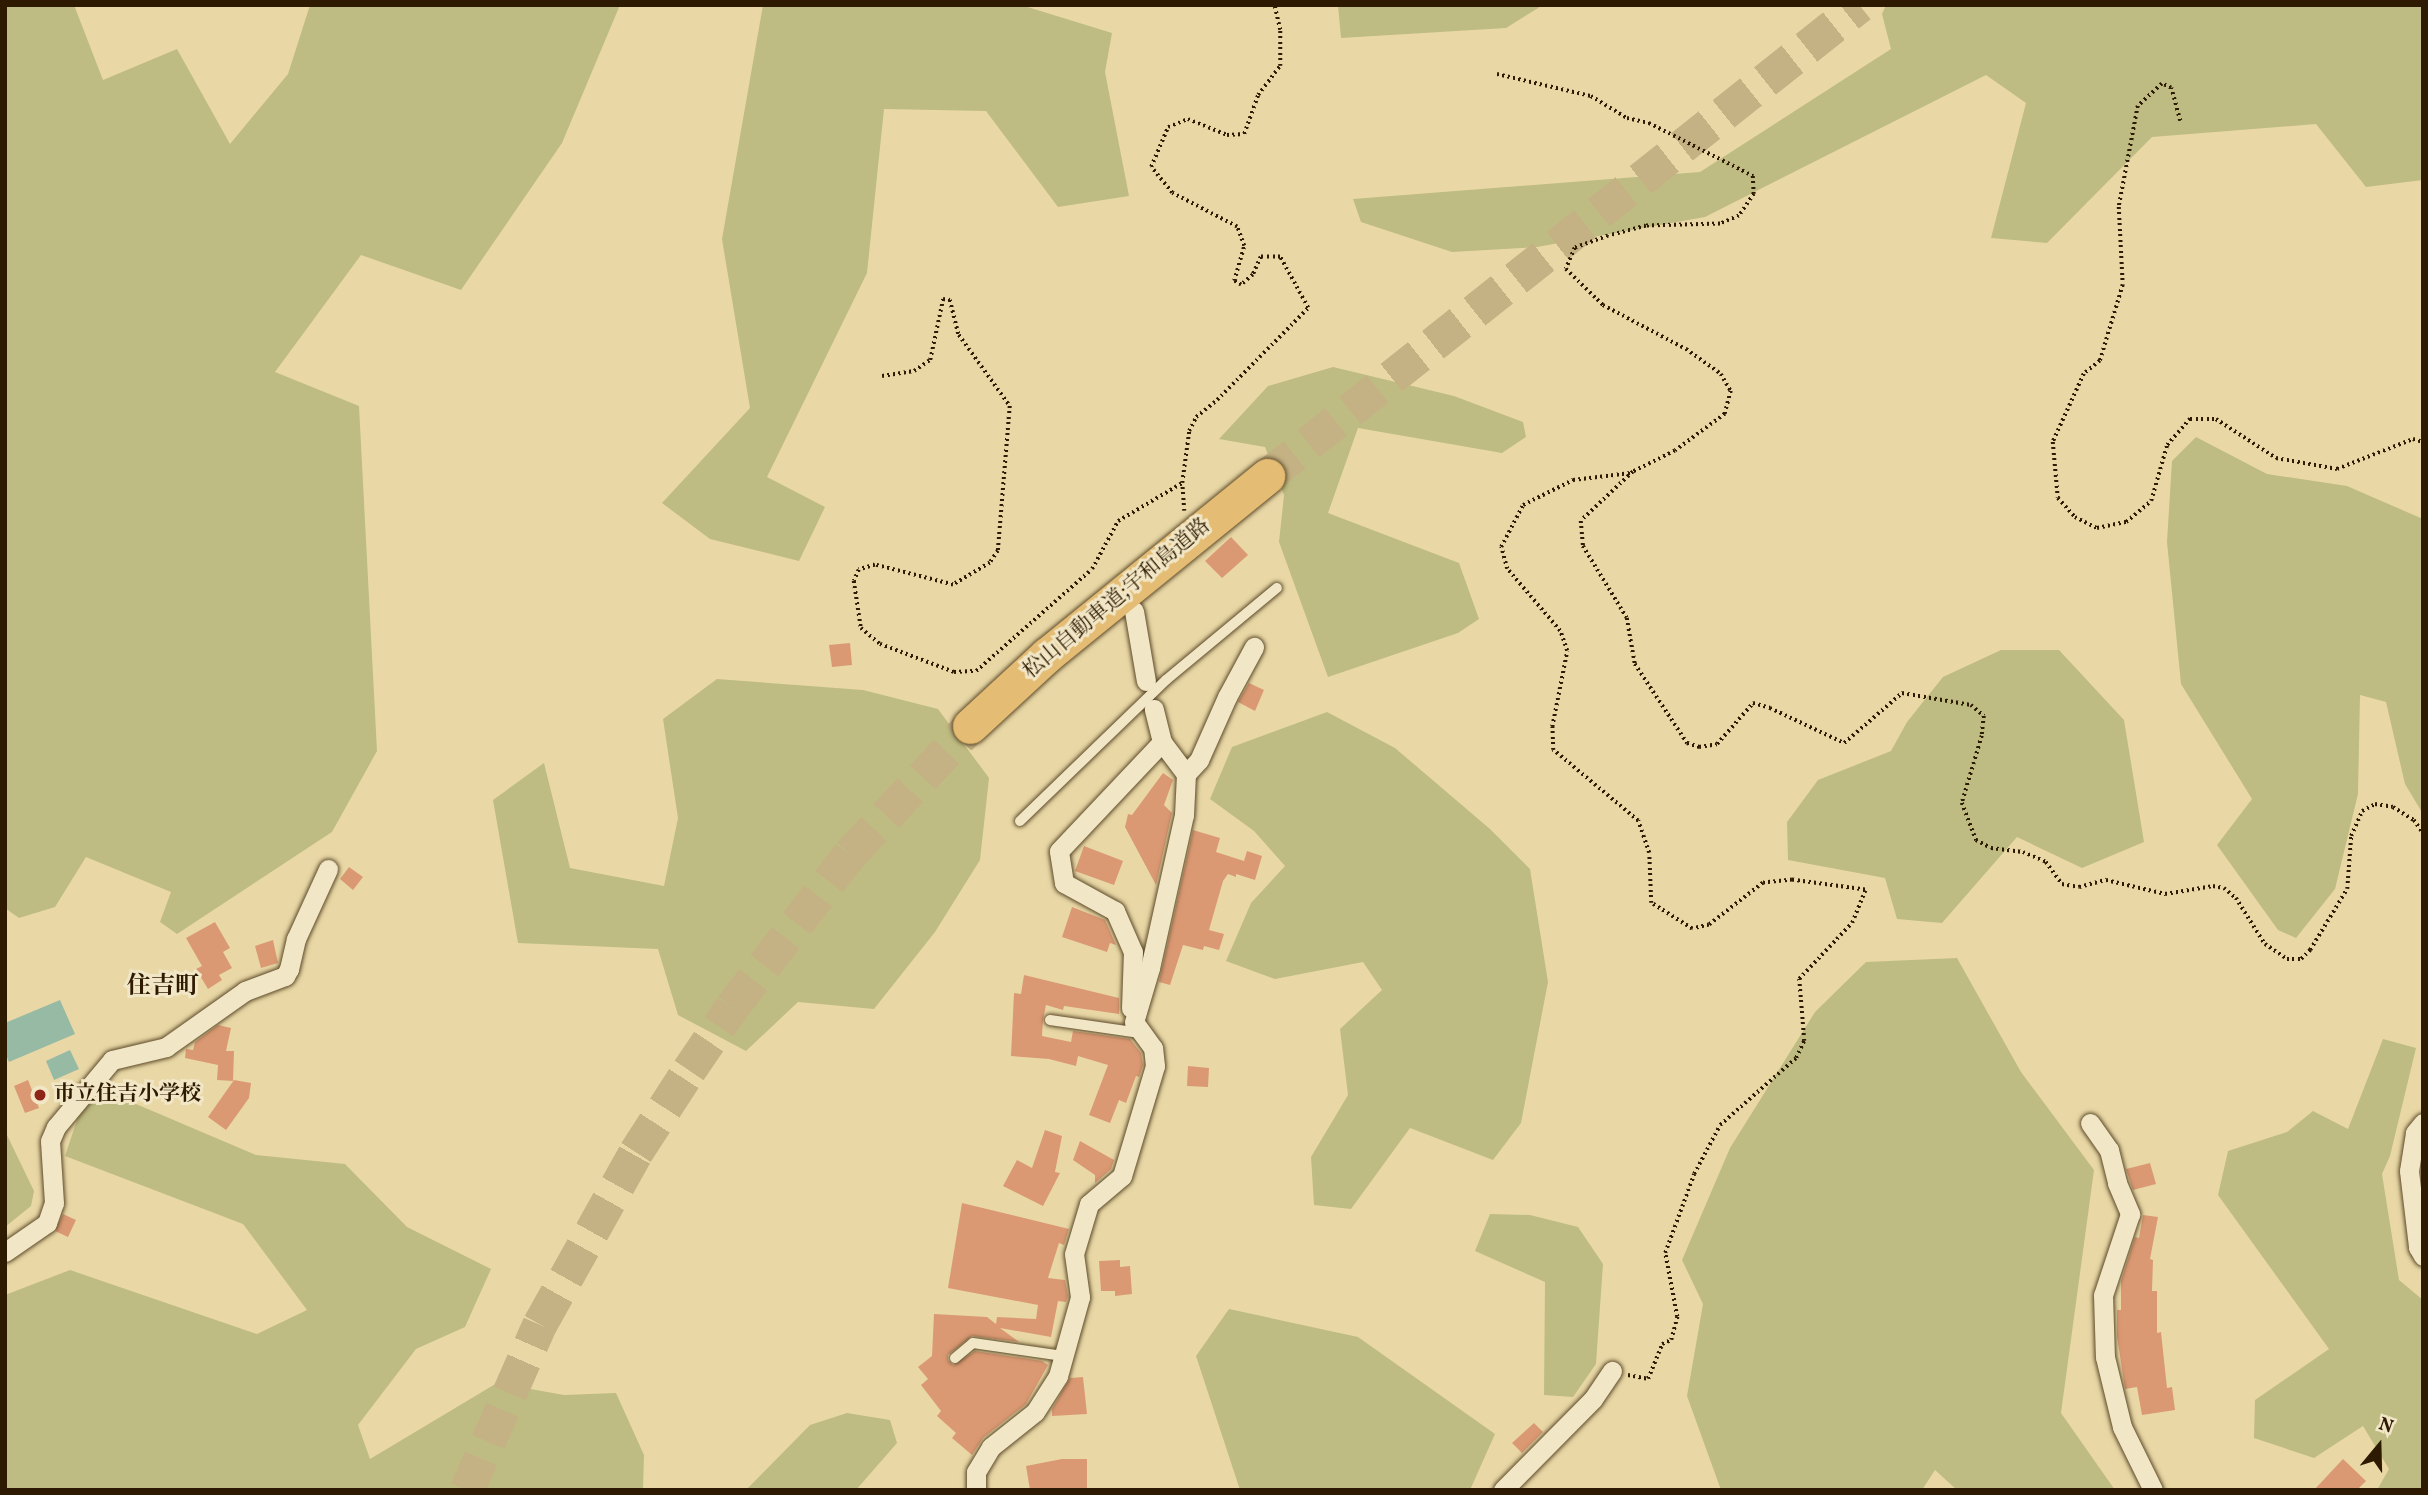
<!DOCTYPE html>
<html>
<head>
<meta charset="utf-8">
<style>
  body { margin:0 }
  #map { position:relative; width:2428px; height:1495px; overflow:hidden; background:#e9d8a6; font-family:Vollkorn,"Noto Serif JP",serif }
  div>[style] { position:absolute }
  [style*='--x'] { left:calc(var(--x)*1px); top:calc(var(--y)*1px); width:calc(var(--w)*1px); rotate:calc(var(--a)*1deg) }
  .green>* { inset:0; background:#bebc82 }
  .water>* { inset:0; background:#97baa5 }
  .building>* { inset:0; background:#db9973 }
  .highway-tunnel>* { height:35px; margin-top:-17.5px; transform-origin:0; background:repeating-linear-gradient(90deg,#c4b285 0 35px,transparent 0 53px) }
  .path>* { height:3.5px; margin-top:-1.75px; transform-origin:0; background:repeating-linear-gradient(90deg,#2e1a00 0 2px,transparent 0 5.5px) }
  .roads { filter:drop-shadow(0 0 2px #5d4a2a) drop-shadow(0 0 2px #5d4a2a) }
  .lane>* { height:10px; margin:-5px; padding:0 5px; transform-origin:5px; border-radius:5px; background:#f1e6c5 }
  .street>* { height:19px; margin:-9.5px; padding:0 9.5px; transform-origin:9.5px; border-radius:9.5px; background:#f1e6c5 }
  .highway>* { height:35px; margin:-17.5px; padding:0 17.5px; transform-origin:17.5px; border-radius:17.5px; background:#e4bc73 }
  .dots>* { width:19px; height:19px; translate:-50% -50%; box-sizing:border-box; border:4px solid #f1e6c5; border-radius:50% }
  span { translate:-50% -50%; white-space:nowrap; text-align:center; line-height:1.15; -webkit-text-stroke:6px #f1e6c5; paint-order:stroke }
  .street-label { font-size:21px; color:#2e1a00 }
  .poi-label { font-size:21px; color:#2e1a00; font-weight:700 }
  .left { translate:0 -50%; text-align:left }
  .quarter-label { font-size:24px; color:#2e1a00; font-weight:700 }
  .frame { position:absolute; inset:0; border:7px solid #2e1a00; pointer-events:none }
  .north { position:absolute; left:2344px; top:1411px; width:70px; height:70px; -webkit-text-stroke:5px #f1e6c5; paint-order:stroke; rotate:19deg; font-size:19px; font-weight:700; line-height:28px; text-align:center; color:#2e1a00 }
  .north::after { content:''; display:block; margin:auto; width:24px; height:32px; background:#2e1a00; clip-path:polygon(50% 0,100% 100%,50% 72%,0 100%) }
</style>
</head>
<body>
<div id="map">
  <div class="green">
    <i style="clip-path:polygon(5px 5px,74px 5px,103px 80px,177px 49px,230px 144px,288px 74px,310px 5px,620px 5px,562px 143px,461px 290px,361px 255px,275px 372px,359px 406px,377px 751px,332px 832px,177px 934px,160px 922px,171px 892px,86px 857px,55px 907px,19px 918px,5px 908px)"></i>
    <i style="clip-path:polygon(763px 5px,1021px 5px,1112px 33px,1105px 72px,1129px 196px,1058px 207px,986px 111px,884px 109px,867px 273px,767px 477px,825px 507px,799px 561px,710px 539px,662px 503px,750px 408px,722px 239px)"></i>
    <i style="clip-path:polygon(1338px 5px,1543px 5px,1506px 28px,1341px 38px)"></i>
    <i style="clip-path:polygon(1886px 5px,2423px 5px,2423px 180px,2366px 187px,2316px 124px,2152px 137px,2047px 243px,1991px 238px,2026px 103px,1986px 75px,1705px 217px,1537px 247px,1452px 252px,1361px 222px,1353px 199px,1700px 172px,1891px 49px,1882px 14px)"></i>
    <i style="clip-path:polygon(1333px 367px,1454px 396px,1523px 422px,1526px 437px,1502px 453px,1358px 428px,1328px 513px,1459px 563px,1479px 619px,1458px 633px,1328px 677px,1279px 542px,1284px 495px,1265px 447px,1219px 439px,1268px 386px)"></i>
    <i style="clip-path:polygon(2196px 437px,2267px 474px,2347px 486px,2423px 519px,2423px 814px,2405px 784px,2386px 702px,2360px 695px,2358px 794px,2335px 889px,2296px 938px,2278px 930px,2217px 845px,2252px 799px,2181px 684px,2167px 542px,2172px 461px)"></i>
    <i style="clip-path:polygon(2001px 650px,2059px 650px,2124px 720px,2144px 842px,2082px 868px,2017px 837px,1942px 923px,1897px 919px,1885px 878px,1788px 860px,1787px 822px,1818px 780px,1891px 751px,1907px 722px,1943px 677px)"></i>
    <i style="clip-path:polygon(717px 679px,863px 690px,938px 709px,989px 778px,980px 860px,935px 932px,874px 1009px,798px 1002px,746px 1051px,678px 1015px,658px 949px,518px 943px,493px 800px,544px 763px,570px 868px,664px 886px,678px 818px,663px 719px)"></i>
    <i style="clip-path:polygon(1327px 712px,1395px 748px,1490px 829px,1530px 869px,1548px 982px,1521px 1123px,1493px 1160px,1410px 1128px,1351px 1209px,1314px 1205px,1311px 1157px,1348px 1095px,1340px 1029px,1382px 990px,1363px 962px,1275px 979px,1226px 961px,1251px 903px,1285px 866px,1254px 831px,1210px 799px,1232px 747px)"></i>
    <i style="clip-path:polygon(1957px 958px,2021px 1072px,2094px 1170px,2061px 1413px,2115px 1490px,1957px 1490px,1935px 1470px,1922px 1490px,1721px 1490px,1687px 1396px,1703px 1304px,1682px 1260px,1730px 1148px,1815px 1012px,1866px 962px)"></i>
    <i style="clip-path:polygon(2383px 1039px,2416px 1048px,2390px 1156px,2382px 1174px,2399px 1280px,2423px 1300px,2423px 1490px,2377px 1490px,2389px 1469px,2363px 1426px,2314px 1458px,2254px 1438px,2255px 1400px,2329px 1349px,2218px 1195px,2228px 1151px,2287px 1132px,2313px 1111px,2348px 1129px)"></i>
    <i style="clip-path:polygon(103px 1090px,256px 1155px,345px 1164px,407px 1227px,491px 1269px,465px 1327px,416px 1349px,358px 1425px,370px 1459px,497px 1383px,564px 1395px,616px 1393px,644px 1455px,643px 1490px,5px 1490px,5px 1295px,70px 1270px,257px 1334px,307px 1310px,243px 1224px,65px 1156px,79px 1114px)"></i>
    <i style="clip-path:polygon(5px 1131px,34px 1191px,31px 1206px,5px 1227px)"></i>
    <i style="clip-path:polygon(1490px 1214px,1530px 1215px,1578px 1227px,1603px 1264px,1596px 1364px,1573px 1397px,1544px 1395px,1545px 1282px,1475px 1251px)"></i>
    <i style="clip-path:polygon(1229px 1309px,1358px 1337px,1495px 1434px,1470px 1490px,1240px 1490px,1196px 1356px)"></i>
    <i style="clip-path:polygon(847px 1413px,890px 1420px,897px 1443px,856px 1490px,746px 1490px,810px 1425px)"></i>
  </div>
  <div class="water">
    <i style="clip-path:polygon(60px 1000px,75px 1034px,9px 1062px,5px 1053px,5px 1023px)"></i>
    <i style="clip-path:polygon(70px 1050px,79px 1069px,54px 1080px,46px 1061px)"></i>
  </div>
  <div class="building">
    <i style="clip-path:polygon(1231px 537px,1248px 555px,1222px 578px,1205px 561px)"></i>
    <i style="clip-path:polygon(850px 643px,852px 665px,832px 667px,829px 645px)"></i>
    <i style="clip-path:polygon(1249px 683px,1264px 690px,1255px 711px,1238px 702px)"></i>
    <i style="clip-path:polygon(1163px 773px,1173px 780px,1164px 805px,1172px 813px,1156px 885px,1125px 827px,1128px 814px,1132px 815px)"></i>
    <i style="clip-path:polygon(1193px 830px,1220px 838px,1216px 852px,1244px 861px,1247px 851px,1262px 856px,1255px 880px,1236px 874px,1236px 877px,1228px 874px,1223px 881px,1209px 930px,1224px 934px,1219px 950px,1204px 946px,1203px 950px,1183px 945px,1170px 985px,1159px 982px)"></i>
    <i style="clip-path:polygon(1084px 846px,1123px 861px,1114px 885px,1075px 871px)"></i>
    <i style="clip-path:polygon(349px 867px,363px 877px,353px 890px,340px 879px)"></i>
    <i style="clip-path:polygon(1072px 907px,1105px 920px,1116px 945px,1110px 943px,1107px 952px,1062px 937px)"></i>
    <i style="clip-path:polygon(215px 922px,230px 948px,223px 952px,232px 968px,219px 975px,222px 980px,208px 989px,196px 969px,202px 966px,186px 938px)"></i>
    <i style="clip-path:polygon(273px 940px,278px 963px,261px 968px,255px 946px)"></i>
    <i style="clip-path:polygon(1024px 975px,1119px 998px,1119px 1014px,1064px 1006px,1063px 1010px,1046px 1005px,1043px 1020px,1042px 1036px,1071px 1042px,1073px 1031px,1130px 1039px,1141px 1053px,1143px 1065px,1139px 1077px,1136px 1076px,1126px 1103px,1119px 1100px,1110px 1123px,1089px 1115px,1108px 1065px,1078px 1056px,1076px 1066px,1049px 1059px,1011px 1056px,1014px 993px,1021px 994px)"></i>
    <i style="clip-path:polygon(218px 1025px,231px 1028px,226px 1051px,234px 1051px,233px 1081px,217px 1080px,218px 1065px,185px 1058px,186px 1049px,193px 1050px,195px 1042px)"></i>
    <i style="clip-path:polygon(1188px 1066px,1209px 1068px,1208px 1087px,1187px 1086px)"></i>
    <i style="clip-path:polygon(28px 1080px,39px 1108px,25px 1113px,14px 1086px)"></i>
    <i style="clip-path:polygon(234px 1080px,251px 1083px,249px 1098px,226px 1130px,208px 1117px)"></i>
    <i style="clip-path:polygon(1045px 1130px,1062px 1136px,1055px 1172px,1060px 1173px,1043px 1206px,1003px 1186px,1017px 1160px,1032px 1168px)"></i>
    <i style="clip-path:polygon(1080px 1141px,1114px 1160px,1111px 1169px,1095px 1183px,1095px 1175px,1073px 1160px)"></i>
    <i style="clip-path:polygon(2150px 1163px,2156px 1184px,2133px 1190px,2126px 1169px)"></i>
    <i style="clip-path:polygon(962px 1203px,1069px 1229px,1064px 1245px,1059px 1243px,1048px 1278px,1065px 1280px,1068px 1296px,1066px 1302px,1058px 1301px,1051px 1337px,1000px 1328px,1019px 1342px,972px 1336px,948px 1355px,948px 1360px,953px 1365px,975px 1351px,1042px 1361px,1048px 1365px,1026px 1404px,983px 1438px,972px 1455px,952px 1438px,956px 1433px,937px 1416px,941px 1411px,921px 1385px,928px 1379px,918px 1367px,932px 1356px,934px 1314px,987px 1317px,996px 1324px,997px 1317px,1036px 1319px,1038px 1305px,948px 1288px)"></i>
    <i style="clip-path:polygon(63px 1214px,76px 1220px,68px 1237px,55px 1231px)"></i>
    <i style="clip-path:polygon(2143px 1215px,2158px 1217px,2150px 1259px,2153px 1260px,2152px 1291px,2157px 1291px,2157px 1333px,2161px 1332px,2167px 1388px,2172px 1387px,2175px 1410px,2142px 1415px,2137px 1387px,2125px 1389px,2117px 1336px,2117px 1310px,2121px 1310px,2121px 1281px,2135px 1237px,2139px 1238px)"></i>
    <i style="clip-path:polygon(1120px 1260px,1120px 1267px,1130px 1266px,1132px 1294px,1115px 1296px,1115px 1291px,1101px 1291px,1099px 1261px)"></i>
    <i style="clip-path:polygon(1083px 1377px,1087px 1414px,1052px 1416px,1052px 1409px,1070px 1378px)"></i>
    <i style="clip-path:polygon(1534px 1423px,1543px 1432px,1522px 1453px,1512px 1443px)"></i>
    <i style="clip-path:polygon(1062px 1459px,1087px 1459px,1087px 1490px,1030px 1490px,1026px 1466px)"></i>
    <i style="clip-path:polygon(2343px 1459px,2366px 1481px,2357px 1490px,2314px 1490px)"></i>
  </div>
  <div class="highway-tunnel">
    <i style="--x:1267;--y:476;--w:757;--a:-38.46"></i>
    <i style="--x:467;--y:1490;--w:181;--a:-66.3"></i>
    <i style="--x:540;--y:1324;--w:197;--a:-60.8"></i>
    <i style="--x:636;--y:1152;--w:98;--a:-57.1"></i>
    <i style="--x:689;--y:1070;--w:76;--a:-55.7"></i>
    <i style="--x:732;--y:1007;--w:193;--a:-52.4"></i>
    <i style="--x:850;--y:854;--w:175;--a:-46.8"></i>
  </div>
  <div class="path">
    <i style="--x:1497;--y:74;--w:97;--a:13.2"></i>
    <i style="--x:1591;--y:96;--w:42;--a:31.4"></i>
    <i style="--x:1627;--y:118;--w:23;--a:13"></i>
    <i style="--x:1649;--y:123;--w:117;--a:27"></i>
    <i style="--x:1753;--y:176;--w:18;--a:87"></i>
    <i style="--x:1754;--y:194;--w:27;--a:124"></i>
    <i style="--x:1739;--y:216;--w:21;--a:157"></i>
    <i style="--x:1720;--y:224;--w:74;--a:178.5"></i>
    <i style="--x:1646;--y:226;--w:39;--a:165"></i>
    <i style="--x:1608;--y:236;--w:35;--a:160"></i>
    <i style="--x:1575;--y:248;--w:23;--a:113"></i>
    <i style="--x:1566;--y:269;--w:52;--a:44.2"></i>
    <i style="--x:1603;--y:305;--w:94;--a:27.9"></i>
    <i style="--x:1686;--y:349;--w:43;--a:35.5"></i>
    <i style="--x:1721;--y:374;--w:20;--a:60"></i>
    <i style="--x:1731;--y:391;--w:24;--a:105"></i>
    <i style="--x:1725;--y:414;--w:62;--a:143.5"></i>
    <i style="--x:1675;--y:451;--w:47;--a:153.4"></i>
    <i style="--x:1633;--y:472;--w:71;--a:136.7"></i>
    <i style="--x:1581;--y:521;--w:25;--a:85"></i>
    <i style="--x:1583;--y:546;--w:84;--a:58.6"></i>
    <i style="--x:1627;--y:618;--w:47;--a:80.1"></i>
    <i style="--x:1635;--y:664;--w:95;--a:56.6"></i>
    <i style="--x:1687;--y:743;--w:13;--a:18"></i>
    <i style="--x:1699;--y:747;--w:18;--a:-9"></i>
    <i style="--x:1717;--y:744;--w:55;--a:-48.7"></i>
    <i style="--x:1753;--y:703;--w:18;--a:16"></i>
    <i style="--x:1770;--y:708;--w:82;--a:25.3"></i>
    <i style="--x:1844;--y:743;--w:77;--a:-40.8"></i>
    <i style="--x:1902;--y:693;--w:70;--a:9.9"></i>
    <i style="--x:1971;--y:705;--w:17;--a:40"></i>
    <i style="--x:1984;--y:716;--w:20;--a:96"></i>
    <i style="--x:1982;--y:736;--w:70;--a:106.6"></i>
    <i style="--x:1962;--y:803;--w:40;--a:69"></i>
    <i style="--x:1976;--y:840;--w:17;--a:28"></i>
    <i style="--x:1991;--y:848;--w:32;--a:7"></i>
    <i style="--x:2023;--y:852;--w:25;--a:23"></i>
    <i style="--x:2046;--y:862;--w:27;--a:54"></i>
    <i style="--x:2062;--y:884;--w:17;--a:10"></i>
    <i style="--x:2079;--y:887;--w:28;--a:-15"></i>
    <i style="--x:2106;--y:880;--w:61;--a:13.3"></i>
    <i style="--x:2165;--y:894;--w:49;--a:-9.5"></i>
    <i style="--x:2213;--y:886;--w:11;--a:10"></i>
    <i style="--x:2224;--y:888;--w:16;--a:40"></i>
    <i style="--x:2236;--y:898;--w:54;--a:57.8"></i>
    <i style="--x:2265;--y:944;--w:27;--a:34"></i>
    <i style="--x:2287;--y:959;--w:14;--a:0"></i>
    <i style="--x:2301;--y:959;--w:13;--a:-45"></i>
    <i style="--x:2310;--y:950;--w:71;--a:-58.8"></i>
    <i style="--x:2347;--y:889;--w:53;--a:-85.7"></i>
    <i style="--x:2351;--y:836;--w:27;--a:-66"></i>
    <i style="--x:2362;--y:811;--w:15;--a:-28"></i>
    <i style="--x:2375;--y:804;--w:18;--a:9"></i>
    <i style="--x:2393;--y:807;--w:25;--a:32"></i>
    <i style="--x:2414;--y:820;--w:16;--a:55"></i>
    <i style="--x:2180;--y:121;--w:34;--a:-105"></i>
    <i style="--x:2171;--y:88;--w:10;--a:-156"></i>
    <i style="--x:2162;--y:84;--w:33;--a:137"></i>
    <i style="--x:2138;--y:106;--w:103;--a:100.7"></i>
    <i style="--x:2119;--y:207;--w:78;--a:87.1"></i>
    <i style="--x:2123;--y:285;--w:79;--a:106.8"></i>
    <i style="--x:2100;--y:361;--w:21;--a:141"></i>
    <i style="--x:2084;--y:374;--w:75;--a:114.5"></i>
    <i style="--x:2053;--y:442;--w:56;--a:84.9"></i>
    <i style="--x:2058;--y:498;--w:25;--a:48"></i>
    <i style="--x:2075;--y:517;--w:25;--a:27"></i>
    <i style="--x:2097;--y:528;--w:30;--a:-12"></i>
    <i style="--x:2126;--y:522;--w:33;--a:-40"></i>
    <i style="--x:2151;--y:501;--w:58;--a:-74.1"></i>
    <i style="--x:2167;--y:445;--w:35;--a:-49"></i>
    <i style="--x:2190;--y:419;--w:26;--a:0"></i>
    <i style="--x:2216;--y:419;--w:72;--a:33"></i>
    <i style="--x:2276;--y:458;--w:62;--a:10.2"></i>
    <i style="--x:2337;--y:469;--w:82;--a:-21.5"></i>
    <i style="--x:2413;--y:439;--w:10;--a:17"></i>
    <i style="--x:882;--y:376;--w:32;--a:-9"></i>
    <i style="--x:914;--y:371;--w:19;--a:-35"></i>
    <i style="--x:930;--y:360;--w:62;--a:-78"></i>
    <i style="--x:943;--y:299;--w:7;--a:8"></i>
    <i style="--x:950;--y:300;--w:36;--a:76"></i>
    <i style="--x:959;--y:335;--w:87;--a:54.3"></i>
    <i style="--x:1010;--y:406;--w:145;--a:94.7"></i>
    <i style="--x:998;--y:551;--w:14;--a:124"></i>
    <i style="--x:990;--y:563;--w:43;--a:149.3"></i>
    <i style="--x:953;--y:585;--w:81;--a:-165.6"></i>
    <i style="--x:875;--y:565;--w:17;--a:163"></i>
    <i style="--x:859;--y:570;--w:12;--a:114"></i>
    <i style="--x:854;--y:581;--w:48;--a:81.5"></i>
    <i style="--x:861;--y:628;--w:25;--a:40"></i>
    <i style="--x:880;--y:644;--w:79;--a:20.7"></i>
    <i style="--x:954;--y:672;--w:22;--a:-3"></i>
    <i style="--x:976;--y:671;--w:154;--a:-41.3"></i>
    <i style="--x:1092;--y:569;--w:55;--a:-61.6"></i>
    <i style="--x:1118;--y:521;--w:74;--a:-30.7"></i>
    <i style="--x:1184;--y:511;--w:28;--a:-94"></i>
    <i style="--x:1182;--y:483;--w:52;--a:-82.3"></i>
    <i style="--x:1189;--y:431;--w:16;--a:-63"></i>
    <i style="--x:1196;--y:417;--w:27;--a:-39"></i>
    <i style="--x:1217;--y:400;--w:129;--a:-45.3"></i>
    <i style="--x:1308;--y:308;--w:58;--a:-118.8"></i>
    <i style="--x:1280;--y:257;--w:19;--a:180"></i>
    <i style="--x:1261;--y:257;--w:20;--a:114"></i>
    <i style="--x:1253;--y:275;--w:16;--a:140"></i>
    <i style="--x:1241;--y:285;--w:8;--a:-150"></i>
    <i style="--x:1234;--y:281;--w:36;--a:-74"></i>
    <i style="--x:1244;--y:246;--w:20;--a:-110"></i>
    <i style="--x:1237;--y:227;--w:73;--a:-152.4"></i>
    <i style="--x:1172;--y:193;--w:33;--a:-129"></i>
    <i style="--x:1151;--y:167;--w:43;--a:-67"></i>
    <i style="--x:1168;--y:127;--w:22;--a:-22"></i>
    <i style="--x:1188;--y:119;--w:42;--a:22.3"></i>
    <i style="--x:1227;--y:135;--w:17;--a:-3"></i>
    <i style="--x:1244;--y:134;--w:41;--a:-70.3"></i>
    <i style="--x:1258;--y:95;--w:36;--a:-53"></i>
    <i style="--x:1280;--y:66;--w:36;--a:-90"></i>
    <i style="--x:1280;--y:30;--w:26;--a:-103"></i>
    <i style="--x:1628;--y:1375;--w:20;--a:11"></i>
    <i style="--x:1648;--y:1379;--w:38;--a:-68"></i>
    <i style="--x:1662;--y:1344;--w:10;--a:-24"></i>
    <i style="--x:1671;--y:1340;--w:24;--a:-75"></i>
    <i style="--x:1677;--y:1317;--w:65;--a:-100.6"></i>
    <i style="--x:1665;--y:1253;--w:84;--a:-69.8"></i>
    <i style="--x:1694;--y:1174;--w:55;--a:-62"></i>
    <i style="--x:1720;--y:1125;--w:101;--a:-41.4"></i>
    <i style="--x:1796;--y:1058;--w:19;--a:-65"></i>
    <i style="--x:1804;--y:1041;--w:62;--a:-94.6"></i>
    <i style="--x:1799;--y:979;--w:77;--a:-46.6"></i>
    <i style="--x:1852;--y:923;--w:35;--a:-68"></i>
    <i style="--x:1865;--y:890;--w:74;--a:-172.2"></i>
    <i style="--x:1792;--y:880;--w:29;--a:174"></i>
    <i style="--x:1763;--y:883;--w:68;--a:142.1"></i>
    <i style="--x:1709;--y:925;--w:17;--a:167"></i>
    <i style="--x:1692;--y:929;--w:49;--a:-147.6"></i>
    <i style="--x:1651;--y:903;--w:50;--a:-92.3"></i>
    <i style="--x:1649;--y:853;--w:34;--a:-109"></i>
    <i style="--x:1638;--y:821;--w:111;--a:-140.1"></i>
    <i style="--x:1553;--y:750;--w:23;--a:-92"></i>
    <i style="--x:1552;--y:727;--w:77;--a:-78.8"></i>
    <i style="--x:1567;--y:651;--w:21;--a:-109"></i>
    <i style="--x:1560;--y:631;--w:82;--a:-130.5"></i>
    <i style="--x:1507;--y:569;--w:23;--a:-105"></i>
    <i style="--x:1501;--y:547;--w:47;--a:-62.4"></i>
    <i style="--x:1523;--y:505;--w:56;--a:-26.6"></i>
    <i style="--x:1573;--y:480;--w:58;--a:-6.9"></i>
  </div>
  <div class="roads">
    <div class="lane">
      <i style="--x:1020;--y:821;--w:203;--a:-44"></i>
      <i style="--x:1166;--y:680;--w:144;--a:-39.7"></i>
      <i style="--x:1050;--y:1020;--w:91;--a:8.2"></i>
      <i style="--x:955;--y:1358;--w:23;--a:-40"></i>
      <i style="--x:973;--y:1343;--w:91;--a:8.2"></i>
    </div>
    <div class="street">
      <i style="--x:1134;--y:611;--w:71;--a:80.3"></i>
      <i style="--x:1186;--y:774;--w:19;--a:-47"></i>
      <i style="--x:1199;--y:760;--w:69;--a:-66"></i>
      <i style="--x:1227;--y:697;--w:57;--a:-61.6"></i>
      <i style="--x:1131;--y:1008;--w:56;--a:-88"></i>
      <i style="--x:1133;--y:952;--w:45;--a:-113.7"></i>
      <i style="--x:1115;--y:911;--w:58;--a:-151.2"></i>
      <i style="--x:1064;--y:883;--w:32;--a:-99"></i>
      <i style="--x:1059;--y:851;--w:150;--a:-46.6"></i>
      <i style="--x:2090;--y:1123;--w:33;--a:55"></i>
      <i style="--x:2109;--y:1150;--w:34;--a:76"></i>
      <i style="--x:2117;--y:1183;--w:34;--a:67"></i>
      <i style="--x:2130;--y:1214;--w:85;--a:108.4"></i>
      <i style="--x:2103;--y:1295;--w:62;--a:88.2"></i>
      <i style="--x:2105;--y:1357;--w:72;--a:76.3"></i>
      <i style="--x:2122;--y:1427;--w:70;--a:63.8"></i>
      <i style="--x:2423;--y:1123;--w:13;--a:129"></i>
      <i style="--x:2415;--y:1133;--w:38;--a:99"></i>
      <i style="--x:2409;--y:1171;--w:77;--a:83.2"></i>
      <i style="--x:2418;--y:1247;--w:10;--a:61"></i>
      <i style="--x:5;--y:1252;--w:51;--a:-34.6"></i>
      <i style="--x:47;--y:1223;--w:21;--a:-71"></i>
      <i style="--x:54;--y:1203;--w:62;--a:-93.7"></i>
      <i style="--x:50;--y:1141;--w:15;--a:-67"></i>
      <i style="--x:56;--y:1127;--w:87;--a:-50.1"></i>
      <i style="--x:112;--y:1060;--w:56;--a:-13.5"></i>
      <i style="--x:166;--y:1047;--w:97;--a:-35.3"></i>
      <i style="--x:245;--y:991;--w:43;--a:-20.6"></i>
      <i style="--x:285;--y:976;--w:8;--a:-60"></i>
      <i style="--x:289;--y:969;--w:31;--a:-77"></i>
      <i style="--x:296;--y:939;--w:77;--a:-65.4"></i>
      <i style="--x:976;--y:1490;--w:18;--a:-90"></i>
      <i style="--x:976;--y:1472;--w:29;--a:-59"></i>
      <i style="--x:991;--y:1447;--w:56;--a:-38.5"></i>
      <i style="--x:1035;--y:1412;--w:43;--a:-57.4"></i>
      <i style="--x:1058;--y:1376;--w:82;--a:-74.4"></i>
      <i style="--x:1080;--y:1297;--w:43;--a:-97.9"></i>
      <i style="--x:1074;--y:1254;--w:52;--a:-73.3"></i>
      <i style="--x:1089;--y:1204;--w:43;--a:-40.3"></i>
      <i style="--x:1122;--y:1176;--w:115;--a:-73.3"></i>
      <i style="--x:1155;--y:1066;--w:18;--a:-96"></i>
      <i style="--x:1153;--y:1048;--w:32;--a:-126"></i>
      <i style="--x:1134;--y:1022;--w:56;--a:-73.5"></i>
      <i style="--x:1150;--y:968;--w:157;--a:-77.5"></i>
      <i style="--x:1184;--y:815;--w:41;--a:-87.2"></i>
      <i style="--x:1186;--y:774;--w:40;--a:-127"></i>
      <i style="--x:1162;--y:742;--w:34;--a:-104"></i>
      <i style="--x:1503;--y:1490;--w:128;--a:-45.3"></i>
      <i style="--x:1593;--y:1399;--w:34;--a:-56"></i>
    </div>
    <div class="highway">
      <i style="--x:970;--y:726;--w:105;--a:-42.7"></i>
      <i style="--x:1047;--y:655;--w:284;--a:-39.1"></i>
    </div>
  </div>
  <div class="dots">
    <i style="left:40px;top:1095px;background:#8f2418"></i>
  </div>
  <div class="street-label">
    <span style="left:1117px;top:599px;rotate:-40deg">松山自動車道;宇和島道路</span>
  </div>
  <div class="poi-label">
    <span class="left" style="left:54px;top:1095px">市立住吉小学校</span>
  </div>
  <div class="quarter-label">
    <span style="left:163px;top:988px">住吉町</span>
  </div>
  <div class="frame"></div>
  <div class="north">N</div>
</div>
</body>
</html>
